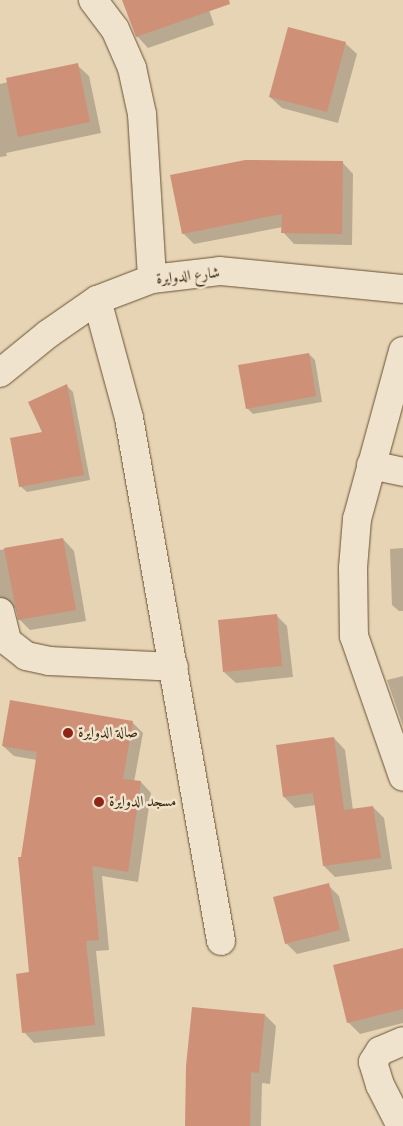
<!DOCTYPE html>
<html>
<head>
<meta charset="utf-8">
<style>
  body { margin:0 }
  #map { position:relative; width:403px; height:1126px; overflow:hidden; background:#e7d4b4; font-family:"IM FELL Great Primer",Amiri,serif }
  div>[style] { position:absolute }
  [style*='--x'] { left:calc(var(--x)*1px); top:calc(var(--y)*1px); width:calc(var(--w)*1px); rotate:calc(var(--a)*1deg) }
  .shadow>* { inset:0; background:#0003 }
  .building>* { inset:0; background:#ce9178 }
  .roads { filter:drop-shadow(0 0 1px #675234) drop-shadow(0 0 1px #675234) }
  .minor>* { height:28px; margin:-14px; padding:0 14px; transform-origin:14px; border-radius:14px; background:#efe3ce }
  .dots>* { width:14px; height:14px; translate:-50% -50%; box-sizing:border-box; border:2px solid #efe3ce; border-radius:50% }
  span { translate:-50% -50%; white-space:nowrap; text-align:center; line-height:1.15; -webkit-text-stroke:5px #efe3ce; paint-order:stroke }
  .street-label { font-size:15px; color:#3c2709 }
  .poi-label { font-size:15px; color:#3c2709 }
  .left { translate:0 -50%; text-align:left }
</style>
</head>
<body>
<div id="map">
  <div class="shadow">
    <i style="clip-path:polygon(123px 0,206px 0,214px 25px,148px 48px,137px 36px)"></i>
    <i style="clip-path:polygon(345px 43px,357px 54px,338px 123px,282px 108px,270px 97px)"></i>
    <i style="clip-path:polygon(77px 65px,89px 76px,101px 133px,6px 153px,7px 156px,0 157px,0 84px)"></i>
    <i style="clip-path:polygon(342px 162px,353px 174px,352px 245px,294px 244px,283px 232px,283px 227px,194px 244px,183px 233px)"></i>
    <i style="clip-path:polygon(309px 354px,315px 360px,322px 402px,253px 414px,247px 408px)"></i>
    <i style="clip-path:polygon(67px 386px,73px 392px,90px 480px,27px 492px,20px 486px)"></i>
    <i style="clip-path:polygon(63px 539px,74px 551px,86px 621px,30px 630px,19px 619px,15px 608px,9px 607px,0 613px,0 550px)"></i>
    <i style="clip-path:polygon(403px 548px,403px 611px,399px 611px,392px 605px,390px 549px)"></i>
    <i style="clip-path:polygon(276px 615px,287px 626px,293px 677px,236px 683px,224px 672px)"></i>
    <i style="clip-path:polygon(403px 676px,403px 726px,387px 680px)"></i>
    <i style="clip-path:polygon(132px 722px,143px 733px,134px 782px,141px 782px,151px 793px,138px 882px,102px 876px,109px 950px,96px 951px,105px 1036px,34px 1043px,24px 1032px,31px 973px,22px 858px,37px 760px,14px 756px,3px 746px)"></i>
    <i style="clip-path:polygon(334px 738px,345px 750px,353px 810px,373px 807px,384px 818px,392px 869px,335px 877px,324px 866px,316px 805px,295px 808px,284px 797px,277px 746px)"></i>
    <i style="clip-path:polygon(328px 885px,339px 896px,350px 941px,297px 954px,286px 943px)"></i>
    <i style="clip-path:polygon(403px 949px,403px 1023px,360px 1034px,348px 1022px)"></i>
    <i style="clip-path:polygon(265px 1015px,276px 1026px,270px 1084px,262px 1083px,261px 1126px,186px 1126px)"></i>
  </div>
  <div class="building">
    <i style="clip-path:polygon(122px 0,229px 0,230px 4px,136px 37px)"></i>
    <i style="clip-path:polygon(288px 27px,346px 42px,327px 112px,269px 97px)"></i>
    <i style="clip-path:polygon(78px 63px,90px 122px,18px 137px,6px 78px)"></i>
    <i style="clip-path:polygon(245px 160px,343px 161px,342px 234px,281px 233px,282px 214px,182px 234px,170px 175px)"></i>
    <i style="clip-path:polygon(309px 353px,316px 396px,246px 409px,238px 365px)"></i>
    <i style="clip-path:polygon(67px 384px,84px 475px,19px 487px,10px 438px,42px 432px,28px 402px)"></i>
    <i style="clip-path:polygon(63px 538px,76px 610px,18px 620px,4px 548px)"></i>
    <i style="clip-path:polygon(277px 614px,282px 666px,223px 672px,218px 620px)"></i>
    <i style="clip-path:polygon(10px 700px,133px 721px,123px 779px,141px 781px,128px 872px,92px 866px,99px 940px,86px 941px,95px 1025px,22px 1033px,16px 974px,29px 972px,18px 857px,21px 857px,37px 752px,2px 746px)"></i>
    <i style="clip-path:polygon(334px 737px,344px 810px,373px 806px,381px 858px,323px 866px,313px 793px,283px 797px,276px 745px)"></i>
    <i style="clip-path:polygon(329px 883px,340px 930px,285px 944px,273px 897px)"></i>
    <i style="clip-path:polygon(403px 948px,403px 1009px,347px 1023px,333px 965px)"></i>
    <i style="clip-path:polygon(192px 1007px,265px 1014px,259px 1073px,251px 1072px,250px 1126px,185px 1126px,186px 1066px)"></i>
  </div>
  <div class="roads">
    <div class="minor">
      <i style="--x:93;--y:0;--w:36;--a:53"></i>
      <i style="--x:115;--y:29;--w:43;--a:66.4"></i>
      <i style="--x:132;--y:68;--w:47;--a:77.7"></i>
      <i style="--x:142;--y:114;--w:165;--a:86.5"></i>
      <i style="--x:97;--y:300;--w:122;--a:74.8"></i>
      <i style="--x:129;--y:418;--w:531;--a:80.02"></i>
      <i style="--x:403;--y:351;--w:174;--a:105.3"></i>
      <i style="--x:357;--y:519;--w:49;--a:94.7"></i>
      <i style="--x:353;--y:568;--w:68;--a:89.2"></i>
      <i style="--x:354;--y:636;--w:149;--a:70.8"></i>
      <i style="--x:0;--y:373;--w:62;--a:-39.1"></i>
      <i style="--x:48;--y:334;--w:60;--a:-34.8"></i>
      <i style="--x:97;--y:300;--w:59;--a:-20.9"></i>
      <i style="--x:152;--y:279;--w:68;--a:-6.7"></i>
      <i style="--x:220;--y:271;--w:184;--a:5.6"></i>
      <i style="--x:371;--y:465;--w:33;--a:12"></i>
      <i style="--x:0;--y:612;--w:30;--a:76"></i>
      <i style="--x:7;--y:641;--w:24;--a:38"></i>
      <i style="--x:26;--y:656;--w:24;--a:12"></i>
      <i style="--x:49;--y:661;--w:125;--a:2.7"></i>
      <i style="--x:401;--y:1126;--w:46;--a:-117.1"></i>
      <i style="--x:380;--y:1085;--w:24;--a:-107"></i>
      <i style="--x:373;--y:1062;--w:13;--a:-58"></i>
      <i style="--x:380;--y:1051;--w:25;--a:-23"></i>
    </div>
  </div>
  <div class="dots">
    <i style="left:68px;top:733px;background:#8f2418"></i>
    <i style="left:99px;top:802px;background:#8f2418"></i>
  </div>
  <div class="street-label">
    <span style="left:188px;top:276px;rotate:-6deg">شارع الدوايرة</span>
  </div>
  <div class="poi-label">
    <span class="left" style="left:78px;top:733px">صالة الدوايرة</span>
    <span class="left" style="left:109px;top:802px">مسجد الدوايرة</span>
  </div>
</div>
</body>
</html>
